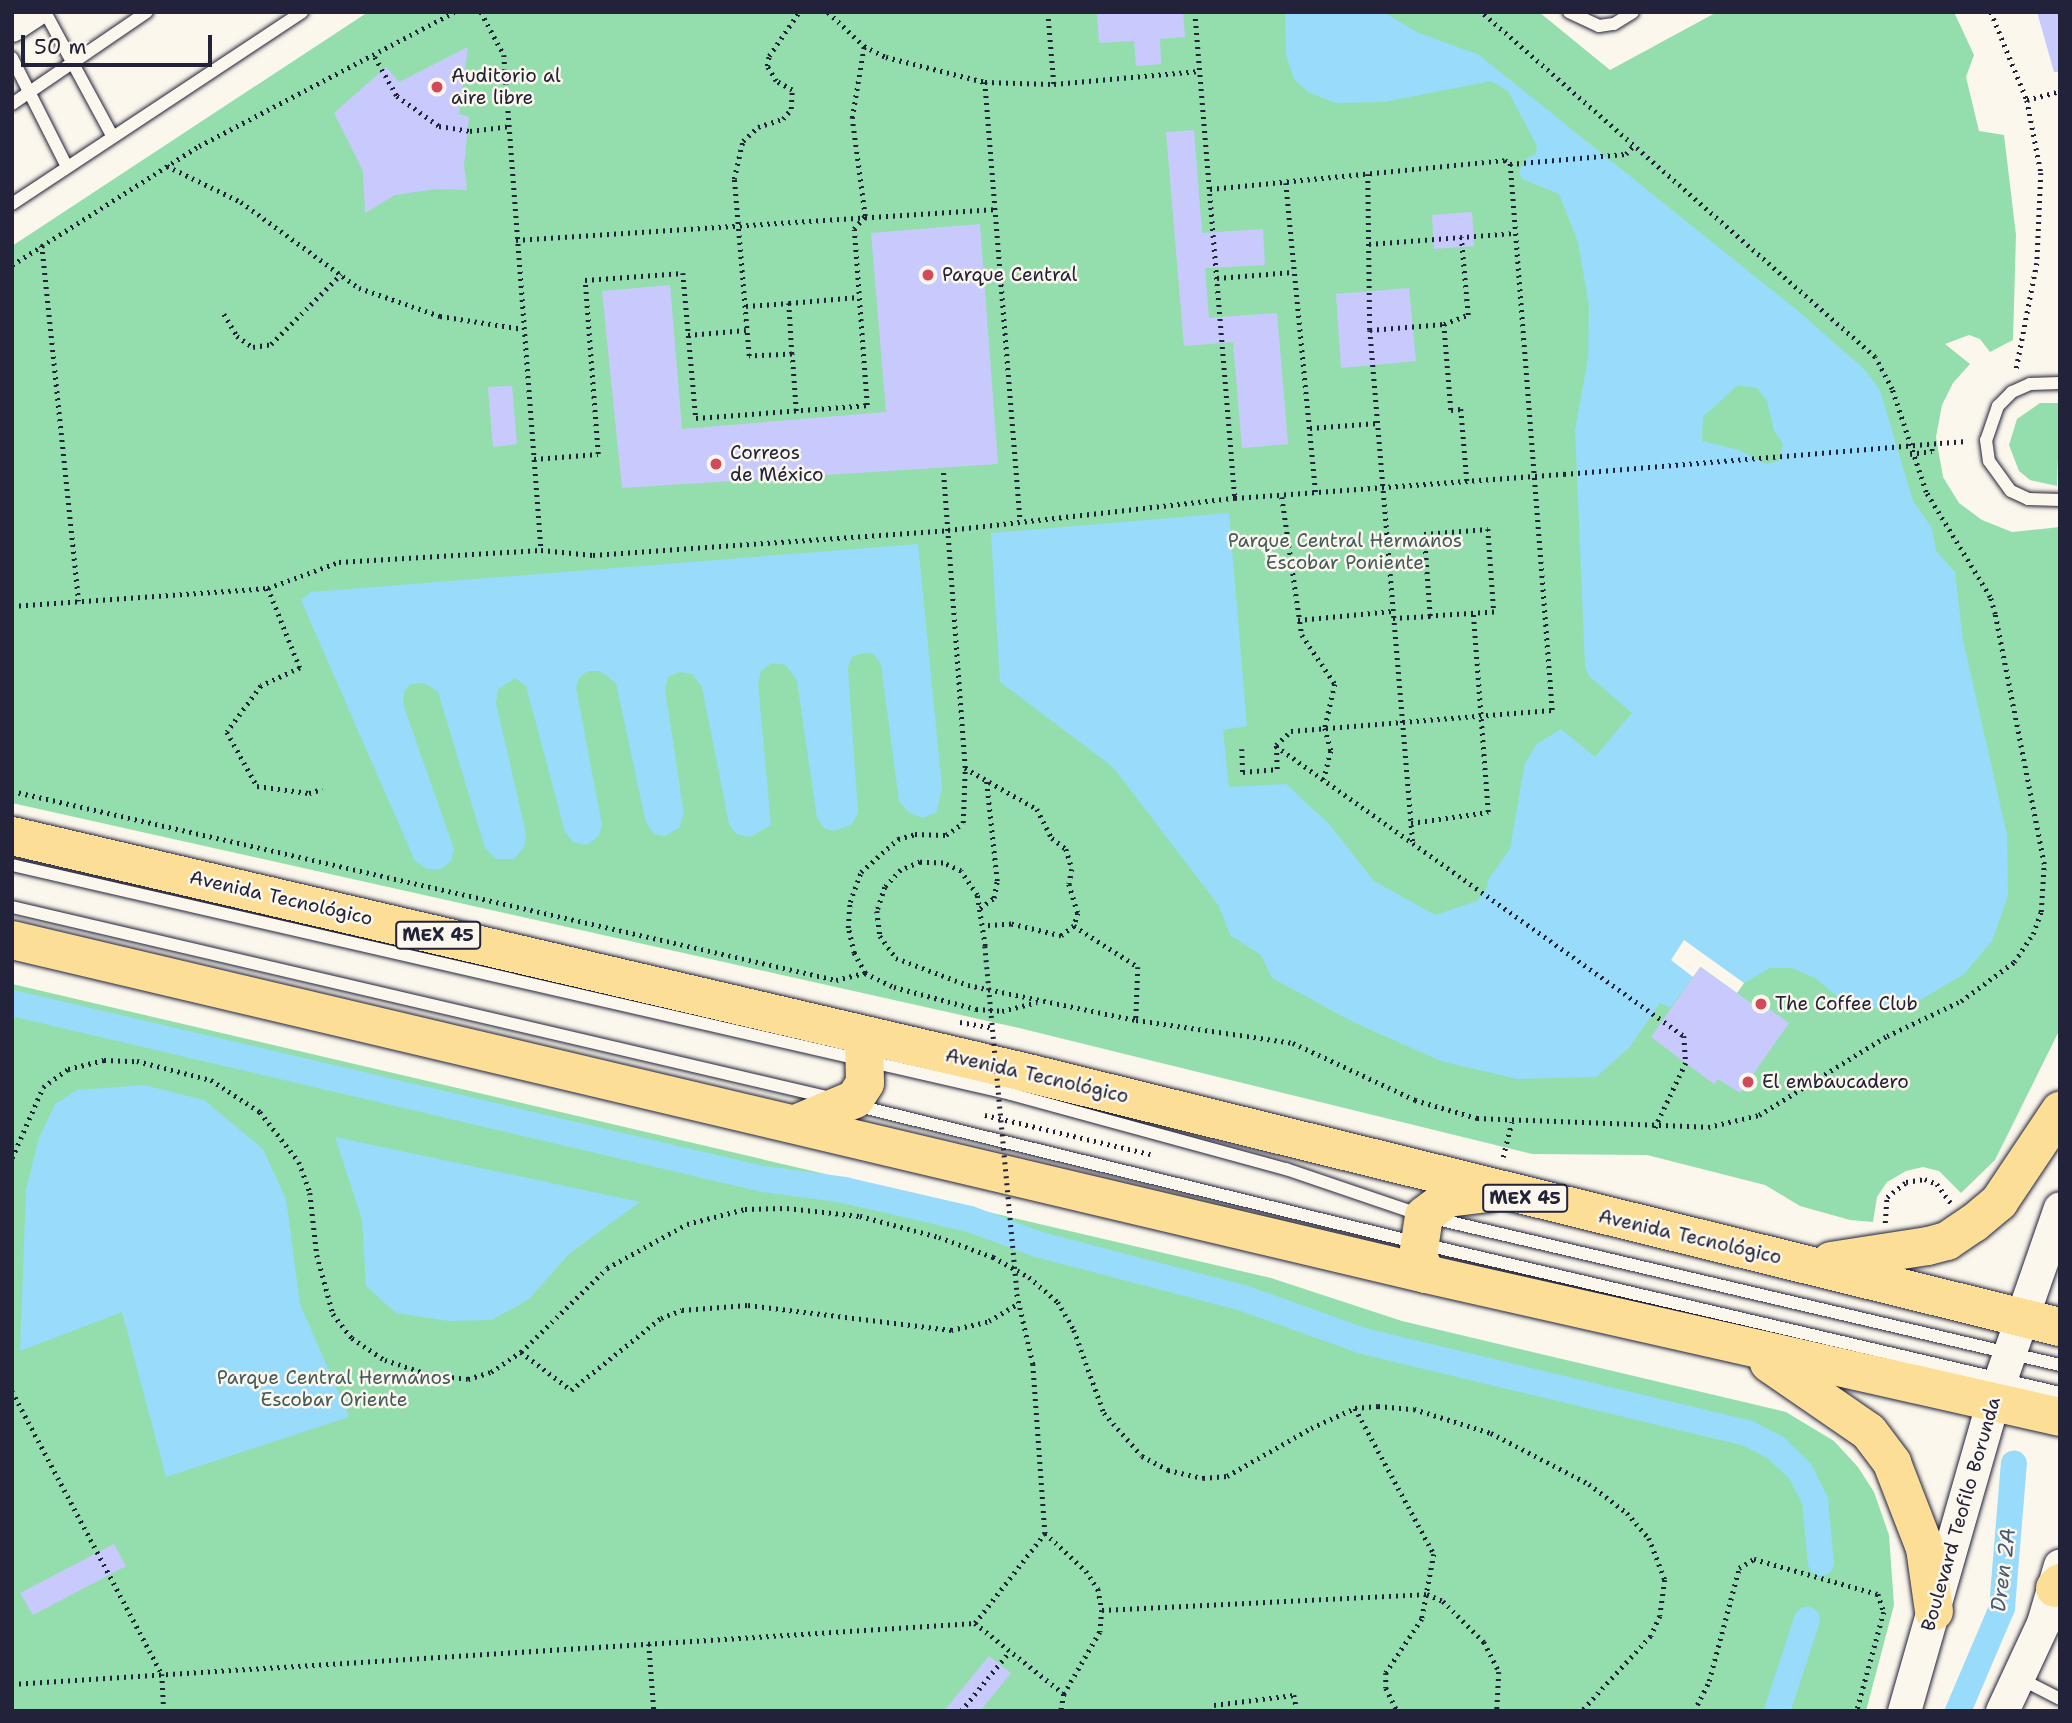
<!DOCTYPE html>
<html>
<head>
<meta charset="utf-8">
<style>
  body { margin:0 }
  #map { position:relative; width:2072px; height:1723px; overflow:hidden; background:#fbf7ec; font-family:"Shantell Sans",sans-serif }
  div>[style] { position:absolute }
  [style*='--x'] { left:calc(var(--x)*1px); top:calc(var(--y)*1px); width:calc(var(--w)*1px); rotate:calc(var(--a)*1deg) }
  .green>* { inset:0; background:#94dead }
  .water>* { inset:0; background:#98dbfa }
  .pier>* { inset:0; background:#fbf7ec }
  .canal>* { height:26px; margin:-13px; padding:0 13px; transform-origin:13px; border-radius:13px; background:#98dbfa }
  .building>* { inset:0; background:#c8cafd }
  .path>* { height:4.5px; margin-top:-2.25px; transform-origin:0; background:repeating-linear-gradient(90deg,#22223b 0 2px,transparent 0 7px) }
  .roads { filter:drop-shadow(0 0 2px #22223b) drop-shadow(0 0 2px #22223b) }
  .service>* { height:12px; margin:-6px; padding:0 6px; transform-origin:6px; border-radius:6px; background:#fbf7ec }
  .tertiary>* { height:30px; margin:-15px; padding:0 15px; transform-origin:15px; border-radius:15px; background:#fbf7ec }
  .secondary>* { height:33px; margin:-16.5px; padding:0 16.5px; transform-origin:16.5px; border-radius:16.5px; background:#fbf7ec }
  .primary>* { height:38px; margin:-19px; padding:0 19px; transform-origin:19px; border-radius:19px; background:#fdde96 }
  .path-bridge>* { height:4.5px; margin-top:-2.25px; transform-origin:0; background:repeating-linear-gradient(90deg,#22223b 0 2px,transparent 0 7px) }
  .dots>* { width:19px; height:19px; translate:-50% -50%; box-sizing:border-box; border:4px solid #fbf7ec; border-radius:50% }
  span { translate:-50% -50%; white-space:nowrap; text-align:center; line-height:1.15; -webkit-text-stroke:5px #fbf7ec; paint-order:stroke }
  .shield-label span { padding:2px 5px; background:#fbf7ec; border:2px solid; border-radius:5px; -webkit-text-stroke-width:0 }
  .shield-label { font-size:18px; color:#22223b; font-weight:700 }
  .poi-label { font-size:19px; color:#22223b }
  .left { translate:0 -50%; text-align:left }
  .park-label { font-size:19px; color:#445a5d }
  .street-label { font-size:19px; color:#22223b }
  .water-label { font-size:21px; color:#455a74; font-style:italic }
  .frame { position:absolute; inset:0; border:14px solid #22223b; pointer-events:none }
  .scale { position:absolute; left:21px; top:35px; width:191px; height:32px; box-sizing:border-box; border:4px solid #22223b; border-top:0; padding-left:9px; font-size:21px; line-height:24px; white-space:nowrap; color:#22223b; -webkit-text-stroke:5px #fbf7ec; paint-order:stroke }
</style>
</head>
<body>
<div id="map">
  <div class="green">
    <i style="clip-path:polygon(368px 12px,1539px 12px,1610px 70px,1717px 12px,1954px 12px,1974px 55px,1966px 77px,1979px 131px,2004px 135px,2016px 235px,2013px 340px,1990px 352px,1980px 339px,1969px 335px,1945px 344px,1970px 364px,1953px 383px,1942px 405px,1936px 437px,1943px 477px,1959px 503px,1982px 520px,2012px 532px,2060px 527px,2060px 1029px,1995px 1160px,1961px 1193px,1939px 1171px,1923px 1167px,1906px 1171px,1887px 1182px,1877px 1197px,1873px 1222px,1850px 1220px,1800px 1206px,1765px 1185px,1647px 1155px,1532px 1154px,1019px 1028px,12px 803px,12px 246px)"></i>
    <i style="clip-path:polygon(2040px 403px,2060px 403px,2057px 486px,2030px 480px,2019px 471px,2009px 445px,2017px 419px)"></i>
    <i style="clip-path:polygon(12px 984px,1271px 1278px,1402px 1321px,1786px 1412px,1834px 1441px,1858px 1467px,1874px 1492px,1889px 1535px,1894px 1605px,1866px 1711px,12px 1711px)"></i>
  </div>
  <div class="water">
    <i style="clip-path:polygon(evenodd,1285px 12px,1383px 12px,1419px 33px,1479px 55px,1798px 311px,1864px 369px,1880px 390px,1913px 501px,1932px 528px,1936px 551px,1955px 572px,1963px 640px,2007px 835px,2008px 896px,1992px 941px,1964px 974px,1915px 1003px,1866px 1009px,1844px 1002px,1815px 978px,1792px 968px,1770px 968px,1744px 983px,1737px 993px,1700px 967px,1670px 1008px,1660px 1003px,1629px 1048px,1596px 1077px,1517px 1079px,1441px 1061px,1355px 1023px,1272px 978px,1261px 955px,1230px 935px,1219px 906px,1113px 767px,1000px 682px,991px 533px,1229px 513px,1247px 726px,1223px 730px,1229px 787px,1286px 784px,1329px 824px,1374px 881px,1435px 915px,1477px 901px,1487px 888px,1488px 880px,1510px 849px,1525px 763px,1537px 744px,1561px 729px,1595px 757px,1632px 713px,1589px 676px,1585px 666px,1575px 430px,1588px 358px,1589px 306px,1578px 242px,1559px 194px,1522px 179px,1519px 171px,1527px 158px,1536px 154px,1537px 146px,1508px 91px,1491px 81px,1384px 102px,1335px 103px,1308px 92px,1294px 79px,1286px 55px,1285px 12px,1738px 385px,1757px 388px,1767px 401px,1774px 431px,1783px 444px,1779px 461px,1766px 464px,1739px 450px,1702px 441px,1703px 417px,1738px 385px)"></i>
    <i style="clip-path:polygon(918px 544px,942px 787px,937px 812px,923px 818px,909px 813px,899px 801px,881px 665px,874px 654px,863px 653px,852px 657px,848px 668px,858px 813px,851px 825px,834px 831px,824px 828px,817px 818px,797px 681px,786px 665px,772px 663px,761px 671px,758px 684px,771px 825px,750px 837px,736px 834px,729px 824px,702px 687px,692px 674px,680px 672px,668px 677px,665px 689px,684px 814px,679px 828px,665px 836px,654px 834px,646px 823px,616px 683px,600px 671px,588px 671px,579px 677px,576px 688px,602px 825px,599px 836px,587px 845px,573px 842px,565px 832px,526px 686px,515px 678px,498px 690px,496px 703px,526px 833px,524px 847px,514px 859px,496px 859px,485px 848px,438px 692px,425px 683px,411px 684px,404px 691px,403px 704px,454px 849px,451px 861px,441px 869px,427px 869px,415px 861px,301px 600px,311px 592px)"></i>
    <i style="clip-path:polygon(144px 1085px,204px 1100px,263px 1149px,286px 1199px,300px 1304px,349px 1417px,166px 1477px,122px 1312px,20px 1351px,26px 1190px,39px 1138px,55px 1104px,77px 1090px)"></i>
    <i style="clip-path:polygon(335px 1137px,640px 1202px,569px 1254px,529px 1299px,492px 1320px,449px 1321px,396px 1313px,366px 1286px,362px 1220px)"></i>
  </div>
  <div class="pier">
    <i style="clip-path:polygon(1684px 940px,1744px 983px,1737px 993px,1701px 967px,1693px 977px,1671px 960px)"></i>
  </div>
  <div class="canal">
    <i style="--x:12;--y:1003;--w:771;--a:13.19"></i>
    <i style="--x:763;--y:1179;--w:82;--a:7.7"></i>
    <i style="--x:844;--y:1190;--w:129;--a:13"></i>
    <i style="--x:970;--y:1219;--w:72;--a:20.5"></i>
    <i style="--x:1037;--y:1244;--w:213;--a:14.7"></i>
    <i style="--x:1243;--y:1298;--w:127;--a:19.7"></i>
    <i style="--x:1363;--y:1341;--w:395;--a:13.5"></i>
    <i style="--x:1747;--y:1433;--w:33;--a:27"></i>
    <i style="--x:1776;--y:1448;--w:33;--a:44"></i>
    <i style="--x:1800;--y:1471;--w:34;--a:63"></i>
    <i style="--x:1815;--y:1501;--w:62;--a:84.5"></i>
    <i style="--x:1777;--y:1711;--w:96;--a:-71.8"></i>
    <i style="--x:1958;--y:1711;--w:112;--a:-66.9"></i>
    <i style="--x:2002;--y:1608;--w:145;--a:-85.3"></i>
  </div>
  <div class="building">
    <i style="clip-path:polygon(1097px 12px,1183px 12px,1185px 37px,1160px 39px,1161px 64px,1136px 66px,1134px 41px,1099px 43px)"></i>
    <i style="clip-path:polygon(2037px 12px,2060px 12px,2060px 72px,2054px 72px)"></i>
    <i style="clip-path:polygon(468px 47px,459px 114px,469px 117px,464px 165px,467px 190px,436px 189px,395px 195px,365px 213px,363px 171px,334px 113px,386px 67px,399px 82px)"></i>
    <i style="clip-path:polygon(1194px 130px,1202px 233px,1263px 229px,1265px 265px,1205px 268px,1209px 318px,1277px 313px,1288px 444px,1242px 448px,1233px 342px,1184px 346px,1166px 132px)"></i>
    <i style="clip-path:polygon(1472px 212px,1474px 246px,1434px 249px,1432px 215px)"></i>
    <i style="clip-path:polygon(980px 224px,998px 464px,622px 488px,602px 291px,670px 285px,682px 429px,886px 412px,871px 233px)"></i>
    <i style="clip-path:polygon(1409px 288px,1416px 361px,1341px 368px,1336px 294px)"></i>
    <i style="clip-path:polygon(512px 386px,517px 444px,493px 447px,488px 387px)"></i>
    <i style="clip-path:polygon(1700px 967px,1765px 1013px,1769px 1009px,1789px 1023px,1740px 1093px,1718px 1079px,1714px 1084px,1651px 1037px)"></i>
    <i style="clip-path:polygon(114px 1544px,126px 1566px,33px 1615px,20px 1593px)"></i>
    <i style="clip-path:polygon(989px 1656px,1011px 1673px,980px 1711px,944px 1711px)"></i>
  </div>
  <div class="path">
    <i style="--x:481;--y:12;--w:49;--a:61.9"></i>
    <i style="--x:504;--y:55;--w:496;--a:85.7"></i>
    <i style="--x:828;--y:12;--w:50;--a:43.4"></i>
    <i style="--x:864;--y:46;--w:25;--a:27"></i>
    <i style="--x:886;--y:57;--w:102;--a:14.2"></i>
    <i style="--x:985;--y:82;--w:69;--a:1.7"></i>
    <i style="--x:1054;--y:84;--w:146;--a:-5.1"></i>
    <i style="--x:1048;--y:12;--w:72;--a:85.2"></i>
    <i style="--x:1195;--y:12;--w:488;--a:85.3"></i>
    <i style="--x:1991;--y:12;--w:95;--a:67.8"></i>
    <i style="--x:2027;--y:100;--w:74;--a:79.1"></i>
    <i style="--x:2041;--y:173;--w:90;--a:92.5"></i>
    <i style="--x:2037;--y:263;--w:110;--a:101"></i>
    <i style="--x:375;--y:57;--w:45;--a:60.6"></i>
    <i style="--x:397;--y:96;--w:52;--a:35.5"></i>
    <i style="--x:439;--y:126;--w:31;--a:9"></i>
    <i style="--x:470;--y:131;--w:38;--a:-7"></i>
    <i style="--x:985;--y:82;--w:437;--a:85.4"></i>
    <i style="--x:2027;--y:100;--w:34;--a:-15"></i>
    <i style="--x:167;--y:166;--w:82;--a:25.9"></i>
    <i style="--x:241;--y:202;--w:146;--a:36.1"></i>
    <i style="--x:359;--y:288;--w:86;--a:19.1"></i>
    <i style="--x:440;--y:316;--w:84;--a:8.9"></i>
    <i style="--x:1368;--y:174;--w:156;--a:89.3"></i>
    <i style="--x:1370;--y:330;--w:516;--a:85.22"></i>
    <i style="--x:1286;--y:183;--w:312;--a:84.5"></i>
    <i style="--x:1210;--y:189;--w:296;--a:-5.6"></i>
    <i style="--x:1505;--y:160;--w:6;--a:39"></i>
    <i style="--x:1510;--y:164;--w:116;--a:-4.9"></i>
    <i style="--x:1626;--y:154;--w:9;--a:-49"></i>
    <i style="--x:516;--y:240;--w:478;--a:-3.7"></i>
    <i style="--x:1369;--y:244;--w:145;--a:-4.3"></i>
    <i style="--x:42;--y:245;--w:358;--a:84.1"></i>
    <i style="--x:12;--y:265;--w:222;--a:-32.5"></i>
    <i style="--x:199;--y:146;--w:288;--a:-27.7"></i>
    <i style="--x:1217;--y:278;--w:76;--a:-4.5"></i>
    <i style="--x:789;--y:303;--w:69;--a:-5"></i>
    <i style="--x:746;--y:306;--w:43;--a:-4"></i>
    <i style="--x:789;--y:303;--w:51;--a:86.6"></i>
    <i style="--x:224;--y:314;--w:26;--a:59"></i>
    <i style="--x:237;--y:336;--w:19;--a:35"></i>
    <i style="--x:253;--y:347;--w:18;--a:-9"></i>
    <i style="--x:271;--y:344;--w:99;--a:-45"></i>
    <i style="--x:1444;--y:324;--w:26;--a:-21"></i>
    <i style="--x:1468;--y:315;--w:78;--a:-95.1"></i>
    <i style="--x:1370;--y:330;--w:74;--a:-4.6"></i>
    <i style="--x:1444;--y:324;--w:86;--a:85.3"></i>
    <i style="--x:1451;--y:410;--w:10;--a:-6"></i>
    <i style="--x:1461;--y:409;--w:72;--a:85.2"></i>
    <i style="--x:688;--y:335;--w:58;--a:-4.9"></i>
    <i style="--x:796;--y:411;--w:57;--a:-94"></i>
    <i style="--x:792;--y:354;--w:43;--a:177.3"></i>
    <i style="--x:749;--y:356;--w:178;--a:-94.8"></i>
    <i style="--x:734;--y:179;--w:39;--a:-77"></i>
    <i style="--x:743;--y:141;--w:21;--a:-43"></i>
    <i style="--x:758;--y:127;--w:26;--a:-18"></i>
    <i style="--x:783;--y:119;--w:13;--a:-51"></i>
    <i style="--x:791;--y:109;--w:19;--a:-87"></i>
    <i style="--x:792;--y:90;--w:18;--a:-151"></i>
    <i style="--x:776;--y:81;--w:17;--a:-121"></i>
    <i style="--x:767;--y:66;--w:10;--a:-79"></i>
    <i style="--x:769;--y:56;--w:53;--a:-55.7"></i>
    <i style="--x:1310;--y:428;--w:68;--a:-4.2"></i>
    <i style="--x:1940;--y:443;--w:27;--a:-4"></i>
    <i style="--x:1910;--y:454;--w:22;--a:-8"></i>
    <i style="--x:1932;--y:451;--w:7;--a:-98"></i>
    <i style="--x:534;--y:459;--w:64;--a:-4.5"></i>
    <i style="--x:598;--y:454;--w:174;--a:-94.3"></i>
    <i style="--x:585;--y:280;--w:98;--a:-4.1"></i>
    <i style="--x:683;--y:273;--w:146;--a:84.9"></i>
    <i style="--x:696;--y:418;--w:171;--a:-4.3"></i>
    <i style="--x:867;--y:405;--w:176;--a:-94.2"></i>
    <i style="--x:854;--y:229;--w:17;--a:-50"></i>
    <i style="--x:865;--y:216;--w:99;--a:-97.6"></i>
    <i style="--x:852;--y:118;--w:73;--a:-80.5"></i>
    <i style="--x:1282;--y:497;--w:139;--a:81.8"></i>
    <i style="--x:1302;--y:635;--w:59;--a:56"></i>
    <i style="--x:1335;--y:684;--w:45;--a:102.8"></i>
    <i style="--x:1325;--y:728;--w:24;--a:75"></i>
    <i style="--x:1331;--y:751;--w:29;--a:104"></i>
    <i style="--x:1488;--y:529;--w:83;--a:85.9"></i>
    <i style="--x:1494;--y:612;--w:64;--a:176.4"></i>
    <i style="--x:1430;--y:616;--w:82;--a:-94.2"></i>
    <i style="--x:1424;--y:534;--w:64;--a:-4.5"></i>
    <i style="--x:268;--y:588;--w:86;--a:68.2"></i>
    <i style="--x:300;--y:668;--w:43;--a:155.2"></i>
    <i style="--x:261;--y:686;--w:57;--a:126.5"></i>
    <i style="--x:227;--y:732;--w:62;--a:60.9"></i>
    <i style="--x:257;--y:786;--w:52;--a:7.7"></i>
    <i style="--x:309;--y:793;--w:14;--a:-17"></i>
    <i style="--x:12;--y:606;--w:257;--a:-4"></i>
    <i style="--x:268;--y:588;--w:76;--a:-20.1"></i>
    <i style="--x:339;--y:562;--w:202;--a:-3.4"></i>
    <i style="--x:541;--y:550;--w:52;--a:5.5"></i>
    <i style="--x:593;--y:555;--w:356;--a:-4"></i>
    <i style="--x:948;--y:530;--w:289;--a:-6.4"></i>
    <i style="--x:1235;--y:498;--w:330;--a:-4.2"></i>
    <i style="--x:1393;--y:618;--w:37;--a:-3"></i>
    <i style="--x:1298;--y:620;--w:95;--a:-5.4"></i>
    <i style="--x:1276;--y:746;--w:501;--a:35.4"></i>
    <i style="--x:1684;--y:1036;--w:27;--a:86"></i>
    <i style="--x:1686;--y:1063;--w:72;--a:115.5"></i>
    <i style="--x:1242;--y:749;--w:23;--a:88"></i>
    <i style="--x:1243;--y:772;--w:34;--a:-5"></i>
    <i style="--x:1277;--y:769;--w:24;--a:-92"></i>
    <i style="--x:1276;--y:745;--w:21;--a:-43"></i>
    <i style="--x:1291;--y:731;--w:262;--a:-4.6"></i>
    <i style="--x:1552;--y:710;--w:548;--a:-94.4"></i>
    <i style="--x:965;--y:768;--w:83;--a:29.7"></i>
    <i style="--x:1037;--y:809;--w:33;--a:63"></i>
    <i style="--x:1052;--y:838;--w:18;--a:38"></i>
    <i style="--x:1066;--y:849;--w:21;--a:73"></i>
    <i style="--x:1072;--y:869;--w:15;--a:101"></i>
    <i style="--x:1069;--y:884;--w:30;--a:73"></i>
    <i style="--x:1078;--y:913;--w:14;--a:107"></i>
    <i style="--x:1074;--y:926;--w:16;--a:142"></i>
    <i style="--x:1061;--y:936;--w:51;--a:-166.5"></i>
    <i style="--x:1011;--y:924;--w:28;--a:176"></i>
    <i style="--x:12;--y:791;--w:845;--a:12.92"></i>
    <i style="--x:836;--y:980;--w:30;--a:-14"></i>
    <i style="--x:865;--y:973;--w:32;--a:26"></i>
    <i style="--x:894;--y:987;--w:85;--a:15"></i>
    <i style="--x:976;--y:1009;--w:26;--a:4"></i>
    <i style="--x:1002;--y:1011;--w:36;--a:-14"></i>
    <i style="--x:1411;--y:823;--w:78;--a:-8.1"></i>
    <i style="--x:1488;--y:812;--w:199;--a:-94.3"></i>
    <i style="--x:980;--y:908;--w:17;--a:-36"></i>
    <i style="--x:994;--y:898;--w:17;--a:-80"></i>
    <i style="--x:997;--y:881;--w:104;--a:-96.1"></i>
    <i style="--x:1074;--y:926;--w:76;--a:32.6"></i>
    <i style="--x:1138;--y:967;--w:53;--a:92.2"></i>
    <i style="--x:985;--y:946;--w:52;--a:-98.9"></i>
    <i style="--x:977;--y:895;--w:29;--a:-124"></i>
    <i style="--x:961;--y:871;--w:20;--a:-156"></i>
    <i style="--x:943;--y:863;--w:23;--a:-178"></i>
    <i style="--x:920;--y:862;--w:21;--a:157"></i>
    <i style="--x:901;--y:870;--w:23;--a:133"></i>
    <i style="--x:885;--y:887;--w:25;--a:108"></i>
    <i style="--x:877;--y:911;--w:25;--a:83"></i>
    <i style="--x:880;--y:936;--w:27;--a:54"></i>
    <i style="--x:896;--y:958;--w:77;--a:20.6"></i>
    <i style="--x:968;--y:985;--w:172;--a:11.8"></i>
    <i style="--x:1136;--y:1020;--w:159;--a:8.3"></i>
    <i style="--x:1293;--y:1043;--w:135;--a:25"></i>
    <i style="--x:1415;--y:1100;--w:65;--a:16.2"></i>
    <i style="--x:1477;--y:1118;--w:231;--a:2.2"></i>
    <i style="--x:1708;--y:1127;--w:52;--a:-13.2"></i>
    <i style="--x:1759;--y:1115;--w:150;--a:-31.7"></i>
    <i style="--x:1887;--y:1036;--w:82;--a:-25.3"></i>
    <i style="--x:1961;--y:1001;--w:66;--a:-36.3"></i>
    <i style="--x:2014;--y:962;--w:34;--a:-56"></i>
    <i style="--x:2033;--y:934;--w:23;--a:-70"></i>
    <i style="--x:2041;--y:912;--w:48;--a:-86.4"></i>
    <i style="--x:2044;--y:864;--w:255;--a:-101.1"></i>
    <i style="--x:1995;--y:614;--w:18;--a:-106"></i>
    <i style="--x:1990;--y:597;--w:123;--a:-121.4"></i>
    <i style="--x:1926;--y:492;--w:108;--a:-108.3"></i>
    <i style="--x:1892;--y:389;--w:36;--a:-118"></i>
    <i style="--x:1875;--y:357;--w:524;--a:-138.79"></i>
    <i style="--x:865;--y:973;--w:23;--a:-119"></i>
    <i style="--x:854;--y:953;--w:26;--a:-103"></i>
    <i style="--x:848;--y:928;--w:26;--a:-86"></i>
    <i style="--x:850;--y:902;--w:32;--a:-70"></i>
    <i style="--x:861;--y:872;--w:50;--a:-41.7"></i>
    <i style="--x:898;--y:839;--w:18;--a:-16"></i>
    <i style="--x:915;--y:834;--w:31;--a:2"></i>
    <i style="--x:946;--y:835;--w:21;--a:-35"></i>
    <i style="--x:963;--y:823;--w:55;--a:-87.9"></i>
    <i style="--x:965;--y:768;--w:300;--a:-94.2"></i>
    <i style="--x:960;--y:1022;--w:34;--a:10"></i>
    <i style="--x:985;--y:1115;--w:170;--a:13.3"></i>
    <i style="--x:1503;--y:1157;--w:36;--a:-76"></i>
    <i style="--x:12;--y:1158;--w:77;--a:-66.4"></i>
    <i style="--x:43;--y:1087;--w:31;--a:-36"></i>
    <i style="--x:68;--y:1069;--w:37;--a:-14"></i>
    <i style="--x:104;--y:1060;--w:33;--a:2"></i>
    <i style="--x:137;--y:1061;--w:76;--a:14.4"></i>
    <i style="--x:211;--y:1080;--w:59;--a:33.1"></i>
    <i style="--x:260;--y:1112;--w:63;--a:52"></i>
    <i style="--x:299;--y:1162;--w:33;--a:70"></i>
    <i style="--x:310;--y:1193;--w:62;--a:83.6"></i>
    <i style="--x:317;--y:1255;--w:61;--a:74.8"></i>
    <i style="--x:333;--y:1314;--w:31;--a:52"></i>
    <i style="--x:352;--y:1338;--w:40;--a:34"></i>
    <i style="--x:385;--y:1360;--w:48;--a:18.1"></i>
    <i style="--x:431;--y:1375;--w:37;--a:6"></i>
    <i style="--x:468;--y:1379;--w:24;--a:-17"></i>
    <i style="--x:491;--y:1372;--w:36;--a:-34"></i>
    <i style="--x:521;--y:1352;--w:120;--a:-44.3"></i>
    <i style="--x:607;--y:1268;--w:91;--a:-28.8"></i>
    <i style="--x:687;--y:1224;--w:60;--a:-14.5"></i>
    <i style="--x:745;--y:1209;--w:42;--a:-1.4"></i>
    <i style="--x:787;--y:1208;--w:73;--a:6.3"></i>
    <i style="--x:860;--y:1216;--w:82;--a:14.9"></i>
    <i style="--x:939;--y:1237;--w:58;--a:20.3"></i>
    <i style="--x:993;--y:1257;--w:41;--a:29.1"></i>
    <i style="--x:1029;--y:1277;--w:38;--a:41"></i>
    <i style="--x:1058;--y:1302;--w:32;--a:60"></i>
    <i style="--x:1074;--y:1330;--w:88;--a:70.1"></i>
    <i style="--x:1104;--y:1413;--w:57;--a:48.5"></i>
    <i style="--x:1142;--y:1456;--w:30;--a:28"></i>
    <i style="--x:1168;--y:1470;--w:36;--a:13"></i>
    <i style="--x:1203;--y:1478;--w:24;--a:-5"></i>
    <i style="--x:1227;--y:1476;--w:97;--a:-29.7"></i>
    <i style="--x:1311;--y:1428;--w:48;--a:-24.4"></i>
    <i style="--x:1355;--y:1408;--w:23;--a:-5"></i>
    <i style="--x:1378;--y:1406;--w:36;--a:5"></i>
    <i style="--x:1414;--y:1409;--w:81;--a:17.3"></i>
    <i style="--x:1491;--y:1433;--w:110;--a:27.5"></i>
    <i style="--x:1589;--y:1484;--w:48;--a:37.3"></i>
    <i style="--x:1627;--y:1513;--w:33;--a:49"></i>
    <i style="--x:1649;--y:1538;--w:45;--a:69.1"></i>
    <i style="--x:1665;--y:1580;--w:36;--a:98"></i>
    <i style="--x:1660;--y:1616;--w:22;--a:114"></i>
    <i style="--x:1651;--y:1636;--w:102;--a:132.6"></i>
    <i style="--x:1885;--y:1223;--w:26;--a:-86"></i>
    <i style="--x:1887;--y:1197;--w:24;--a:-38"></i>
    <i style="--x:1906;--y:1182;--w:19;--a:-9"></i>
    <i style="--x:1925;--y:1179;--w:13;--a:23"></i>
    <i style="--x:1937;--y:1184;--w:24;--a:54"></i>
    <i style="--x:1017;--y:1294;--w:72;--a:77.1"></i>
    <i style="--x:1033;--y:1364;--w:169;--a:85.9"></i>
    <i style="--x:1045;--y:1533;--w:56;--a:42.8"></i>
    <i style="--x:1086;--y:1571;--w:22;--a:56"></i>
    <i style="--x:1098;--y:1589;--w:21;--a:79"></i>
    <i style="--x:1102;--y:1610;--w:22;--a:95"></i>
    <i style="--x:1100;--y:1632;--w:72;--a:120.1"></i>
    <i style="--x:1064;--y:1694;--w:17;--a:100"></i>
    <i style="--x:521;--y:1352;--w:63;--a:37.2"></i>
    <i style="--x:571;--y:1390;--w:115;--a:-38.7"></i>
    <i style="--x:661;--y:1318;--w:22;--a:-21"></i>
    <i style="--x:682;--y:1310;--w:66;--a:-4.3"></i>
    <i style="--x:748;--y:1305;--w:205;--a:7"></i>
    <i style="--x:951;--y:1330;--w:39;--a:-13"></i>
    <i style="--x:989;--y:1321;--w:35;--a:-31"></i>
    <i style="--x:12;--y:1391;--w:320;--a:62.1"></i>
    <i style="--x:162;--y:1674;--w:37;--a:87"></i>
    <i style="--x:1355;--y:1408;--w:166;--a:61.6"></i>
    <i style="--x:1434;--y:1554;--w:66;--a:100.5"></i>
    <i style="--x:1422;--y:1619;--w:65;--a:123.7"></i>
    <i style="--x:1386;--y:1673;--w:15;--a:90"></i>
    <i style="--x:1386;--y:1688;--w:25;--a:64"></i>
    <i style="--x:1102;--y:1610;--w:325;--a:-2.8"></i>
    <i style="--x:1427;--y:1594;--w:17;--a:24"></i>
    <i style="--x:1443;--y:1601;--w:58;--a:45"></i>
    <i style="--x:1484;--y:1642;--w:34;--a:63"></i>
    <i style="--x:1499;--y:1672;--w:39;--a:93"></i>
    <i style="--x:975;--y:1623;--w:114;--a:-52.1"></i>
    <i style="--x:649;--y:1644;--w:67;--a:85.7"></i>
    <i style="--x:12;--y:1684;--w:965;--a:-3.62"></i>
    <i style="--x:975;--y:1623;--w:114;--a:38.6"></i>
    <i style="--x:961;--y:1711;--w:77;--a:-50.8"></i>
    <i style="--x:1215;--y:1711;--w:6;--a:-99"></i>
    <i style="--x:1214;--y:1705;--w:81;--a:-7.1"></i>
    <i style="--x:1294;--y:1695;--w:16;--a:79"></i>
    <i style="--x:1694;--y:1711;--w:34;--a:-63"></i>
    <i style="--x:1709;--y:1681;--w:117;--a:-75.1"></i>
    <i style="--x:1739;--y:1568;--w:17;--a:-31"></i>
    <i style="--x:1754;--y:1559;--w:129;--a:15.8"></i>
    <i style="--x:1878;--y:1594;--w:19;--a:72"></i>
    <i style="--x:1884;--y:1612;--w:103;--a:105.3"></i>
  </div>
  <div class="roads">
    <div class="service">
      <i style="--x:45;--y:12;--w:142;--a:61.5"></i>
      <i style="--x:1569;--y:12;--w:33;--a:25"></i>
      <i style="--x:1599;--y:26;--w:15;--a:-8"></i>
      <i style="--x:1614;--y:24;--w:22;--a:-32"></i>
      <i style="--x:12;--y:58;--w:122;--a:63.2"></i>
      <i style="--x:12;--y:104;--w:163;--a:-34.3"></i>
      <i style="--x:12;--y:204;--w:348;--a:-33.5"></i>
      <i style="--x:2060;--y:383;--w:30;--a:178"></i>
      <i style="--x:2030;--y:384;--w:20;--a:156"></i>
      <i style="--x:2012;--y:392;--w:20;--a:135"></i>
      <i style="--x:1998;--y:406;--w:36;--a:109"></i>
      <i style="--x:1986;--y:440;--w:21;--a:82"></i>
      <i style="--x:1989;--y:461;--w:37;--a:54"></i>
      <i style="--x:2011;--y:491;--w:19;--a:25"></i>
      <i style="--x:2028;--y:499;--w:32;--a:2"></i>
      <i style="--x:12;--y:865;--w:1025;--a:12.91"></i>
      <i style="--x:1011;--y:1094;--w:285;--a:15.3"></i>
      <i style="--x:1286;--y:1169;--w:146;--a:18.8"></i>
      <i style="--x:1424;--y:1216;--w:653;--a:13.19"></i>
      <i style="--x:12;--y:907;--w:840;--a:13.14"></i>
      <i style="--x:858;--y:1106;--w:577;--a:13.75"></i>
      <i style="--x:1418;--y:1243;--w:659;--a:13.15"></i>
      <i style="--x:2019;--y:1678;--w:46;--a:27.1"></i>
    </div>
    <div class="tertiary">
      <i style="--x:12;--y:27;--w:27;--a:-33"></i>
    </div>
    <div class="secondary">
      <i style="--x:1904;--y:1711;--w:323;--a:-74"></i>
      <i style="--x:1993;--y:1400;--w:203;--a:-70.8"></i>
      <i style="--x:2002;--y:1711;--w:97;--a:-65"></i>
      <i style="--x:2043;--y:1623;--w:60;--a:-73.7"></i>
    </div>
    <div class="primary">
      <i style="--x:12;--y:836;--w:1047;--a:13.13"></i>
      <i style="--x:1032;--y:1074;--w:1059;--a:13.83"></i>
      <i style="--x:12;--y:940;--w:1453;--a:13.29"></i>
      <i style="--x:1426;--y:1274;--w:650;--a:12.71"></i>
      <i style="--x:798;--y:1123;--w:62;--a:-22.8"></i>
      <i style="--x:855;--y:1099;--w:19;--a:-58"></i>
      <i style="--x:865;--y:1083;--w:48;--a:-91.2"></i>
      <i style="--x:1831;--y:1261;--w:98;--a:-8.8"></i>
      <i style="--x:1928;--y:1246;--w:20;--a:-15"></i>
      <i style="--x:1947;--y:1241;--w:32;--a:-34"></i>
      <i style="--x:1974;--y:1223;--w:33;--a:-40"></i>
      <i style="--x:1999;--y:1202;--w:110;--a:-56.2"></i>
      <i style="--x:1426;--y:1274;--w:20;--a:-114"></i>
      <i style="--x:1418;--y:1256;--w:40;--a:-81.5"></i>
      <i style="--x:1424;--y:1216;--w:30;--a:-37"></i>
      <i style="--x:1448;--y:1198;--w:41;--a:-7"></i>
      <i style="--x:1769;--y:1363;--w:121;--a:34.6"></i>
      <i style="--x:1869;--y:1432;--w:39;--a:53"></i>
      <i style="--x:1892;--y:1463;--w:91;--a:68.8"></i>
      <i style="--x:1925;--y:1548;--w:64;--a:81.9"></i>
      <i style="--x:2055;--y:1588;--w:7;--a:-45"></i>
    </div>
  </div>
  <div class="path-bridge">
    <i style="--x:1564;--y:474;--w:377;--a:-4.7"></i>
    <i style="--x:985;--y:946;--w:349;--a:84.7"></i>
  </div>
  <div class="dots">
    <i style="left:437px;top:87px;background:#d1495b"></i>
    <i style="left:928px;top:275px;background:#d1495b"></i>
    <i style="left:716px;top:464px;background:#d1495b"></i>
    <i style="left:1761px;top:1004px;background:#d1495b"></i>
    <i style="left:1748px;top:1082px;background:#d1495b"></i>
  </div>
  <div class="shield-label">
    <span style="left:438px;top:935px">MEX 45</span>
    <span style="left:1525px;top:1198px">MEX 45</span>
  </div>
  <div class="poi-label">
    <span class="left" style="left:451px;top:87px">Auditorio al<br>aire libre</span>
    <span class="left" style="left:942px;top:275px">Parque Central</span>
    <span class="left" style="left:730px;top:464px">Correos<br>de México</span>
    <span class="left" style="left:1775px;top:1004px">The Coffee Club</span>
    <span class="left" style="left:1762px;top:1082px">El embaucadero</span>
  </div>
  <div class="park-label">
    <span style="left:1345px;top:552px">Parque Central Hermanos<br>Escobar Poniente</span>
    <span style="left:334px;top:1389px">Parque Central Hermanos<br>Escobar Oriente</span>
  </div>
  <div class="street-label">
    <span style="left:281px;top:898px;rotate:13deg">Avenida Tecnológico</span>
    <span style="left:1037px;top:1076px;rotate:13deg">Avenida Tecnológico</span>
    <span style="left:1690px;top:1237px;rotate:13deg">Avenida Tecnológico</span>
    <span style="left:1961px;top:1514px;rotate:-74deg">Boulevard Teofilo Borunda</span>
  </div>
  <div class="water-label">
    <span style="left:2003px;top:1570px;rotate:-83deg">Dren 2A</span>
  </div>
  <div class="frame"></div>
  <div class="scale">50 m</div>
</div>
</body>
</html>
